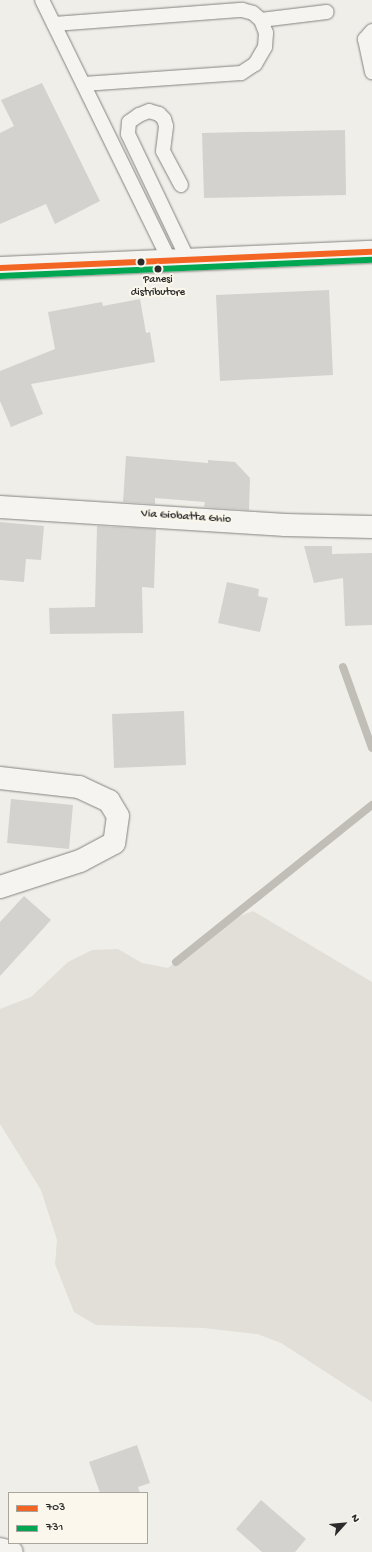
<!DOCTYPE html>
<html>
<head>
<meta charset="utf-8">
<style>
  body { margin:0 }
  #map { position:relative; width:372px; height:1552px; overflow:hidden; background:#f0eee8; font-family:"Gochi Hand",sans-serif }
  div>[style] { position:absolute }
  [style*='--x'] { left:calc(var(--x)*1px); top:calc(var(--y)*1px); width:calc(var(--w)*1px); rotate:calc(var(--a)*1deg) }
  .green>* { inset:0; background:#e1dfd7 }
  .stream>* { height:8px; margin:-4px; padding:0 4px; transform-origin:4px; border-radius:4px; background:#c0beb7 }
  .building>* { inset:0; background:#d4d2ce }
  .roads { filter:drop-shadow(0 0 1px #848380) drop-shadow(0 0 1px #848380) }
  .lane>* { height:14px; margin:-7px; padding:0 7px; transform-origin:7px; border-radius:7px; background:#f5f4f0 }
  .street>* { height:22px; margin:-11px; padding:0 11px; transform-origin:11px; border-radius:11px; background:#f5f4f0 }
  .secondary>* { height:22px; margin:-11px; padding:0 11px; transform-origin:11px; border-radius:11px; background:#f5f4f0 }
  .bus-1>* { height:6px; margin:-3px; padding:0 3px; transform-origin:3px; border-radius:3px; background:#f26522 }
  .bus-2>* { height:6px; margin:-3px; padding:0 3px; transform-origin:3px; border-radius:3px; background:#00a651 }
  .dots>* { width:11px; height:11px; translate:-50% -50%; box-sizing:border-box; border:2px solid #fbf7ec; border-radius:50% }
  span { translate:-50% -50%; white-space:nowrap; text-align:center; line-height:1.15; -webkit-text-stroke:4px #fbf7ec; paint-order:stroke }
  .bus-label { font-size:11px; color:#2b2b2b }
  .street-label { font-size:12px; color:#2b2b2b }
  .legend { position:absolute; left:8px; top:1492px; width:140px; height:52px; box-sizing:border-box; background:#fbf7ec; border:1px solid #a8a59f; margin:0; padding:5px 7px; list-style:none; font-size:12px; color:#2b2b2b }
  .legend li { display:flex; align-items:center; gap:8px; height:20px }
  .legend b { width:20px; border:1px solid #a8a59f }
  .north { position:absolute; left:324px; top:1504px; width:40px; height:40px; -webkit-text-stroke:3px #fbf7ec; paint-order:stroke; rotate:63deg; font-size:11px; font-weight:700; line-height:16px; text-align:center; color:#2b2b2b }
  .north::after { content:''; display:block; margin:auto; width:14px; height:18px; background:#2b2b2b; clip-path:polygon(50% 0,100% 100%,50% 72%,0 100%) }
</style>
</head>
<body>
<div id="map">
  <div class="green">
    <i style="clip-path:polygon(253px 911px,372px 982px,372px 1402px,281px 1343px,257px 1334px,204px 1328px,96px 1325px,74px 1312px,55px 1264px,57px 1240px,41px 1190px,0 1124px,0 1009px,31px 997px,68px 962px,92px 950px,118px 949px,142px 963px,168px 968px,230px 920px)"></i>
  </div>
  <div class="stream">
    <i style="--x:343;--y:667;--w:86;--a:70.3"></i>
    <i style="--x:176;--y:962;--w:251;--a:-38.7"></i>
  </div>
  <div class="building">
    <i style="clip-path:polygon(42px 83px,100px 201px,55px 224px,46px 204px,0 224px,0 133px,14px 126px,1px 100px)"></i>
    <i style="clip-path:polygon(345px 130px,346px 195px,204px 198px,202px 133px)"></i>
    <i style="clip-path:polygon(329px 290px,333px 375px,220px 381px,216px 295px)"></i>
    <i style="clip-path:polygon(140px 299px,146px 333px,150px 332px,155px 362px,31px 384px,43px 414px,11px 427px,0 401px,0 371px,55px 349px,48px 312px,102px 302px,103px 306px)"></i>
    <i style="clip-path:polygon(126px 456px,208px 463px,208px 460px,235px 462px,250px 478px,249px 510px,204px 507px,205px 502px,155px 498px,155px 504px,123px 502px)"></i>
    <i style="clip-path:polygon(0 522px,44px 526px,41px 560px,26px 559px,24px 582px,0 580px)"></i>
    <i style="clip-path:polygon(97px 526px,156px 529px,154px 588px,142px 587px,143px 633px,50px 634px,49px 608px,95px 607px)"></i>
    <i style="clip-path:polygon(304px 546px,332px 546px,332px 554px,372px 553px,372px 625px,345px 626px,343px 578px,314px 583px)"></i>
    <i style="clip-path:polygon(227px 582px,259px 589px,258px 596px,268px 598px,260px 632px,218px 623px)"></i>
    <i style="clip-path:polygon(184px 711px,186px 765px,114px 768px,112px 714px)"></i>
    <i style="clip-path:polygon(11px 799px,73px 805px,69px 849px,7px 843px)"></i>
    <i style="clip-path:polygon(24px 896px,51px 920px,0 976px,0 922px)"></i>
    <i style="clip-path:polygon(137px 1445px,150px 1483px,138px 1487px,140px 1493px,100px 1493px,89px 1462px)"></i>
    <i style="clip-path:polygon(261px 1500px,306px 1539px,295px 1552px,262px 1552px,236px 1529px)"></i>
  </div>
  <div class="roads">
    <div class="lane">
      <i style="--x:42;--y:0;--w:291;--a:63.9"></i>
      <i style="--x:261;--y:20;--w:66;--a:-6.9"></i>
      <i style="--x:54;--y:24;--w:189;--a:-4.3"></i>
      <i style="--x:242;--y:10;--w:11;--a:15"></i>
      <i style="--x:253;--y:13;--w:11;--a:41"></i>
      <i style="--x:261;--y:20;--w:14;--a:69"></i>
      <i style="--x:266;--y:33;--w:14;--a:94"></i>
      <i style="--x:265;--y:47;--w:20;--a:120"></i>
      <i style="--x:255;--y:64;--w:17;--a:147"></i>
      <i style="--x:241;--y:73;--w:158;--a:176"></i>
      <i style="--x:372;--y:31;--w:11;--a:131"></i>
      <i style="--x:365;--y:39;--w:34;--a:78"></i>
      <i style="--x:181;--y:185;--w:38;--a:-118"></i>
      <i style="--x:163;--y:151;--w:25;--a:-83"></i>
      <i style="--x:166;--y:126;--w:7;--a:-106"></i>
      <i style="--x:164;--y:119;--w:7;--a:-135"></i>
      <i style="--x:159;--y:114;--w:10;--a:-163"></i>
      <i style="--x:149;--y:111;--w:11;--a:158"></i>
      <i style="--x:139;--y:115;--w:12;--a:145"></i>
      <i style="--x:129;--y:122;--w:12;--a:95"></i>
      <i style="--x:128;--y:134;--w:140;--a:64.5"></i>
    </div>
    <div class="street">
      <i style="--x:0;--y:507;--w:286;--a:3.6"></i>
      <i style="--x:285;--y:525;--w:87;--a:1.3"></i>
      <i style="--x:0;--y:778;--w:80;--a:6.5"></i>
      <i style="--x:79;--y:787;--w:33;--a:25"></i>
      <i style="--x:109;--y:801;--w:17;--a:59"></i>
      <i style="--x:118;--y:816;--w:27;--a:98"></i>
      <i style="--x:114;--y:843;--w:38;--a:152"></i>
      <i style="--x:80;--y:861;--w:84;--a:162"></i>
    </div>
    <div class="secondary">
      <i style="--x:0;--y:268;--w:372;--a:-2.5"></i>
      <i style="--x:0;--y:1549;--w:12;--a:14"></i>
    </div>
  </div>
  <div class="bus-1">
    <i style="--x:0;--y:268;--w:372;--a:-2.5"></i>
  </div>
  <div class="bus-2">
    <i style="--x:0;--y:276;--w:372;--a:-2.5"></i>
  </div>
  <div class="dots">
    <i style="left:141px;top:262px;background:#2b2b2b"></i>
    <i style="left:158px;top:269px;background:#2b2b2b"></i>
  </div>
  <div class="bus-label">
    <span style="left:158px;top:287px">Panesi<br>distributore</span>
  </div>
  <div class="street-label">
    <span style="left:186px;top:518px;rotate:4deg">Via Giobatta Ghio</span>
  </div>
  <ul class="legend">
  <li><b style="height:5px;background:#f26522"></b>703</li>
  <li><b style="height:5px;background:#00a651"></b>731</li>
  </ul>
  <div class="north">N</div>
</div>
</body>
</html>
